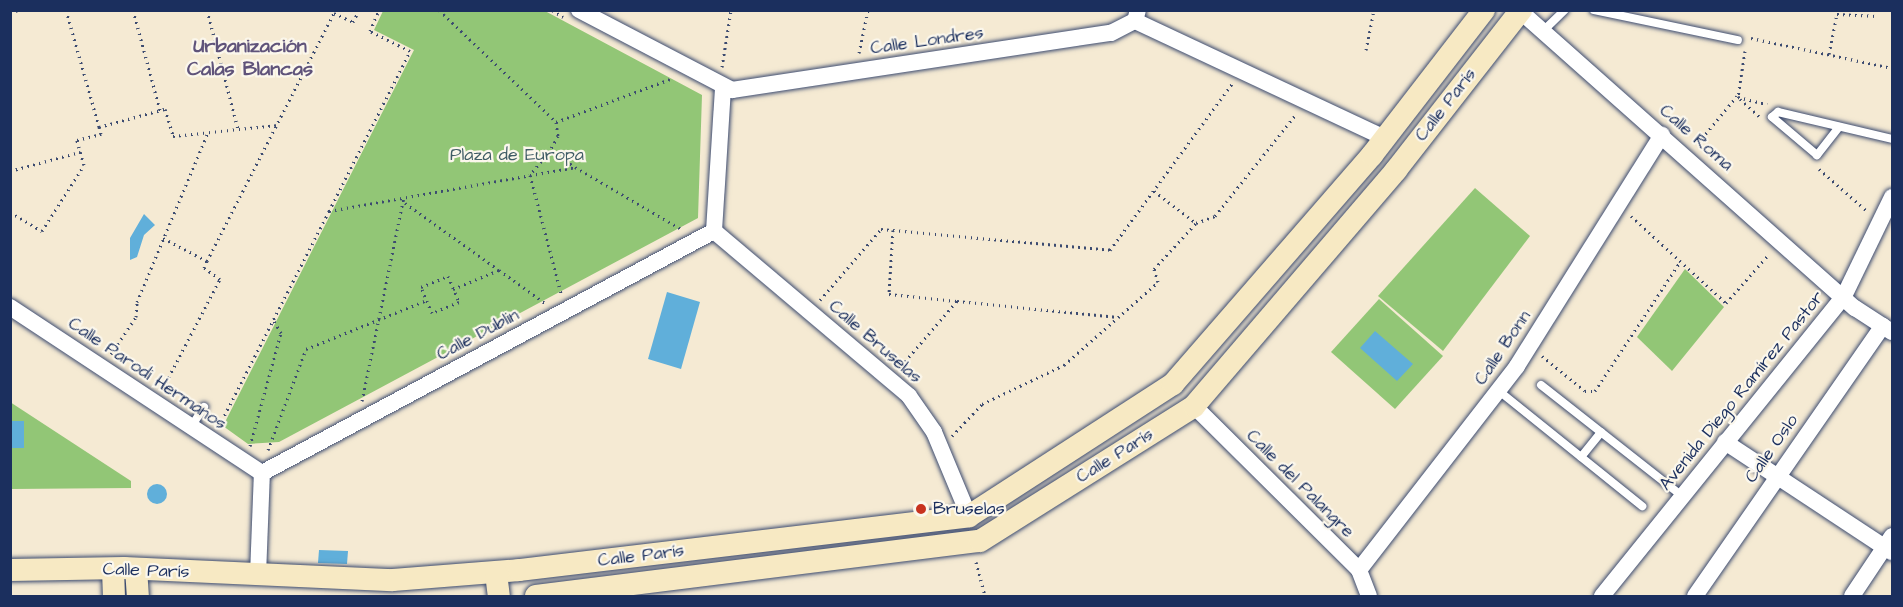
<!DOCTYPE html>
<html>
<head>
<meta charset="utf-8">
<style>
  body { margin:0 }
  #map { position:relative; width:1903px; height:607px; overflow:hidden; background:#f5ead3; font-family:"Architects Daughter",sans-serif }
  div>[style] { position:absolute }
  [style*='--x'] { left:calc(var(--x)*1px); top:calc(var(--y)*1px); width:calc(var(--w)*1px); rotate:calc(var(--a)*1deg) }
  .green>* { inset:0; background:#92c676 }
  .water>* { inset:0; background:#60afda }
  .round { border-radius:50% }
  .path>* { height:3px; margin-top:-1.5px; transform-origin:0; background:repeating-linear-gradient(90deg,#3c4b70 0 1.5px,transparent 0 6px) }
  .roads { filter:drop-shadow(0 0 2px #3c4b70) drop-shadow(0 0 2px #3c4b70) }
  .lane>* { height:8px; margin:-4px; padding:0 4px; transform-origin:4px; border-radius:4px; background:#fff }
  .street>* { height:16px; margin:-8px; padding:0 8px; transform-origin:8px; border-radius:8px; background:#fff }
  .secondary>* { height:22px; margin:-11px; padding:0 11px; transform-origin:11px; border-radius:11px; background:#f7e9c3 }
  .dots>* { width:16px; height:16px; translate:-50% -50%; box-sizing:border-box; border:3px solid #fbf7ec; border-radius:50% }
  span { translate:-50% -50%; white-space:nowrap; text-align:center; line-height:1.15; -webkit-text-stroke:4.5px #fbf7ec; paint-order:stroke }
  .street-label { font-size:18px; color:#1b2f5e }
  .park-label { font-size:18px; color:#3f5c65 }
  .poi-label { font-size:18px; color:#1b2f5e }
  .left { translate:0 -50%; text-align:left }
  .neighbourhood-label { font-size:20px; color:#5f537a; font-weight:700 }
  .frame { position:absolute; inset:0; border:12px solid #1b2f5e; pointer-events:none }
</style>
</head>
<body>
<div id="map">
  <div class="green">
    <i style="clip-path:polygon(383px 11px,545px 11px,702px 95px,698px 218px,279px 442px,248px 444px,223px 426px,414px 50px,374px 30px)"></i>
    <i style="clip-path:polygon(1475px 188px,1530px 236px,1443px 351px,1378px 296px)"></i>
    <i style="clip-path:polygon(1685px 269px,1724px 307px,1672px 371px,1637px 337px)"></i>
    <i style="clip-path:polygon(1379px 299px,1443px 356px,1395px 409px,1331px 352px)"></i>
    <i style="clip-path:polygon(10px 402px,131px 481px,131px 488px,11px 489px)"></i>
  </div>
  <div class="water">
    <i style="clip-path:polygon(144px 214px,155px 225px,144px 235px,137px 257px,130px 260px,130px 238px)"></i>
    <i style="clip-path:polygon(667px 292px,700px 302px,681px 369px,648px 359px)"></i>
    <i style="clip-path:polygon(1375px 331px,1413px 364px,1397px 381px,1360px 348px)"></i>
    <i style="clip-path:polygon(11px 421px,24px 421px,24px 448px,11px 448px)"></i>
    <i class="round" style="left:147px;top:484px;width:20px;height:20px"></i>
    <i style="clip-path:polygon(319px 550px,348px 551px,347px 564px,318px 563px)"></i>
  </div>
  <div class="path">
    <i style="--x:66;--y:10;--w:122;--a:74.2"></i>
    <i style="--x:99;--y:127;--w:68;--a:-15.3"></i>
    <i style="--x:165;--y:109;--w:28;--a:73"></i>
    <i style="--x:173;--y:136;--w:106;--a:-6"></i>
    <i style="--x:133;--y:10;--w:104;--a:74.9"></i>
    <i style="--x:207;--y:10;--w:123;--a:75.4"></i>
    <i style="--x:439;--y:10;--w:162;--a:43.7"></i>
    <i style="--x:556;--y:122;--w:14;--a:82"></i>
    <i style="--x:558;--y:136;--w:18;--a:119"></i>
    <i style="--x:549;--y:152;--w:29;--a:29"></i>
    <i style="--x:552;--y:10;--w:13;--a:32"></i>
    <i style="--x:10;--y:13;--w:9;--a:-21"></i>
    <i style="--x:1751;--y:38;--w:144;--a:12"></i>
    <i style="--x:1366;--y:50;--w:41;--a:-78.7"></i>
    <i style="--x:1745;--y:51;--w:47;--a:98.7"></i>
    <i style="--x:1738;--y:97;--w:30;--a:14"></i>
    <i style="--x:859;--y:53;--w:44;--a:-78.2"></i>
    <i style="--x:1829;--y:54;--w:41;--a:-78.7"></i>
    <i style="--x:1837;--y:14;--w:39;--a:3"></i>
    <i style="--x:722;--y:67;--w:58;--a:-81"></i>
    <i style="--x:1740;--y:99;--w:27;--a:42"></i>
    <i style="--x:556;--y:122;--w:125;--a:-20.6"></i>
    <i style="--x:1698;--y:143;--w:61;--a:-50.3"></i>
    <i style="--x:549;--y:152;--w:30;--a:130"></i>
    <i style="--x:530;--y:175;--w:122;--a:75.3"></i>
    <i style="--x:1819;--y:169;--w:62;--a:41.1"></i>
    <i style="--x:10;--y:171;--w:73;--a:-15.2"></i>
    <i style="--x:1154;--y:191;--w:53;--a:37.3"></i>
    <i style="--x:405;--y:203;--w:115;--a:35.5"></i>
    <i style="--x:329;--y:211;--w:179;--a:-63.1"></i>
    <i style="--x:410;--y:51;--w:45;--a:-153.4"></i>
    <i style="--x:370;--y:31;--w:23;--a:-67"></i>
    <i style="--x:10;--y:212;--w:37;--a:31"></i>
    <i style="--x:42;--y:231;--w:78;--a:-57.5"></i>
    <i style="--x:84;--y:165;--w:26;--a:-106"></i>
    <i style="--x:77;--y:140;--w:25;--a:-14"></i>
    <i style="--x:101;--y:134;--w:7;--a:-106"></i>
    <i style="--x:1631;--y:216;--w:129;--a:42.5"></i>
    <i style="--x:1726;--y:303;--w:65;--a:-48.7"></i>
    <i style="--x:893;--y:230;--w:64;--a:93.6"></i>
    <i style="--x:889;--y:294;--w:68;--a:5.9"></i>
    <i style="--x:207;--y:261;--w:279;--a:-62.9"></i>
    <i style="--x:334;--y:13;--w:21;--a:25"></i>
    <i style="--x:353;--y:22;--w:13;--a:-63"></i>
    <i style="--x:448;--y:276;--w:28;--a:67"></i>
    <i style="--x:459;--y:302;--w:29;--a:158"></i>
    <i style="--x:432;--y:313;--w:28;--a:-113"></i>
    <i style="--x:421;--y:287;--w:29;--a:-22"></i>
    <i style="--x:453;--y:289;--w:50;--a:-22.4"></i>
    <i style="--x:499;--y:270;--w:57;--a:35.7"></i>
    <i style="--x:820;--y:300;--w:94;--a:-49.3"></i>
    <i style="--x:881;--y:229;--w:230;--a:5.2"></i>
    <i style="--x:1110;--y:250;--w:206;--a:-53.7"></i>
    <i style="--x:111;--y:354;--w:45;--a:-56"></i>
    <i style="--x:136;--y:317;--w:15;--a:-86"></i>
    <i style="--x:137;--y:302;--w:184;--a:-67.3"></i>
    <i style="--x:1542;--y:356;--w:55;--a:39.1"></i>
    <i style="--x:1585;--y:391;--w:10;--a:0"></i>
    <i style="--x:1595;--y:391;--w:154;--a:-56.6"></i>
    <i style="--x:901;--y:366;--w:86;--a:-49.3"></i>
    <i style="--x:957;--y:301;--w:162;--a:5.7"></i>
    <i style="--x:163;--y:388;--w:123;--a:-62.4"></i>
    <i style="--x:220;--y:279;--w:19;--a:-145"></i>
    <i style="--x:204;--y:268;--w:8;--a:-67"></i>
    <i style="--x:207;--y:261;--w:50;--a:-152.4"></i>
    <i style="--x:362;--y:401;--w:208;--a:-78.4"></i>
    <i style="--x:219;--y:426;--w:242;--a:-62.9"></i>
    <i style="--x:329;--y:211;--w:250;--a:-10.1"></i>
    <i style="--x:575;--y:167;--w:123;--a:30.3"></i>
    <i style="--x:952;--y:436;--w:44;--a:-46.8"></i>
    <i style="--x:982;--y:404;--w:91;--a:-25.4"></i>
    <i style="--x:1064;--y:365;--w:125;--a:-41.4"></i>
    <i style="--x:1158;--y:282;--w:14;--a:-107"></i>
    <i style="--x:1154;--y:269;--w:62;--a:-47.6"></i>
    <i style="--x:1196;--y:223;--w:20;--a:-20"></i>
    <i style="--x:1215;--y:216;--w:130;--a:-51.5"></i>
    <i style="--x:250;--y:446;--w:117;--a:-74.7"></i>
    <i style="--x:281;--y:333;--w:16;--a:-120"></i>
    <i style="--x:268;--y:450;--w:108;--a:-69.4"></i>
    <i style="--x:306;--y:349;--w:131;--a:-22"></i>
    <i style="--x:976;--y:562;--w:35;--a:75"></i>
  </div>
  <div class="roads">
    <div class="lane">
      <i style="--x:1594;--y:10;--w:147;--a:11.8"></i>
      <i style="--x:1543;--y:31;--w:30;--a:-44"></i>
      <i style="--x:1839;--y:127;--w:36;--a:128"></i>
      <i style="--x:1817;--y:155;--w:59;--a:-139.8"></i>
      <i style="--x:1772;--y:117;--w:8;--a:-40"></i>
      <i style="--x:1778;--y:112;--w:117;--a:13.3"></i>
      <i style="--x:1541;--y:385;--w:179;--a:38.2"></i>
      <i style="--x:1499;--y:391;--w:184;--a:38.8"></i>
      <i style="--x:191;--y:427;--w:24;--a:-57"></i>
      <i style="--x:1581;--y:457;--w:32;--a:-51"></i>
    </div>
    <div class="street">
      <i style="--x:579;--y:10;--w:173;--a:27.6"></i>
      <i style="--x:732;--y:90;--w:383;--a:-8.6"></i>
      <i style="--x:1111;--y:33;--w:27;--a:-27"></i>
      <i style="--x:1135;--y:21;--w:11;--a:-75"></i>
      <i style="--x:1520;--y:11;--w:448;--a:41.6"></i>
      <i style="--x:1855;--y:308;--w:44;--a:33"></i>
      <i style="--x:1135;--y:21;--w:276;--a:25.1"></i>
      <i style="--x:714;--y:231;--w:255;--a:40.2"></i>
      <i style="--x:909;--y:396;--w:44;--a:55.2"></i>
      <i style="--x:934;--y:432;--w:91;--a:67.4"></i>
      <i style="--x:714;--y:231;--w:143;--a:-86.4"></i>
      <i style="--x:10;--y:307;--w:302;--a:33.4"></i>
      <i style="--x:1194;--y:406;--w:233;--a:44.8"></i>
      <i style="--x:1359;--y:570;--w:28;--a:69"></i>
      <i style="--x:1725;--y:442;--w:200;--a:33.4"></i>
      <i style="--x:262;--y:473;--w:513;--a:-28.16"></i>
      <i style="--x:1359;--y:570;--w:258;--a:-52.2"></i>
      <i style="--x:1517;--y:366;--w:273;--a:-57.9"></i>
      <i style="--x:258;--y:575;--w:102;--a:-87.8"></i>
      <i style="--x:1602;--y:596;--w:385;--a:-51.1"></i>
      <i style="--x:1844;--y:296;--w:110;--a:-64.1"></i>
      <i style="--x:1695;--y:596;--w:329;--a:-55.2"></i>
      <i style="--x:1852;--y:596;--w:72;--a:-56.3"></i>
    </div>
    <div class="secondary">
      <i style="--x:113;--y:569;--w:27;--a:88"></i>
      <i style="--x:136;--y:569;--w:27;--a:86"></i>
      <i style="--x:10;--y:570;--w:114;--a:-1"></i>
      <i style="--x:124;--y:568;--w:269;--a:2.6"></i>
      <i style="--x:393;--y:580;--w:126;--a:-4.5"></i>
      <i style="--x:519;--y:570;--w:453;--a:-6.8"></i>
      <i style="--x:969;--y:516;--w:243;--a:-32.9"></i>
      <i style="--x:1173;--y:384;--w:303;--a:-49"></i>
      <i style="--x:1372;--y:155;--w:183;--a:-52.3"></i>
      <i style="--x:496;--y:573;--w:23;--a:83"></i>
      <i style="--x:536;--y:596;--w:447;--a:-7.1"></i>
      <i style="--x:980;--y:541;--w:253;--a:-32.2"></i>
      <i style="--x:1194;--y:406;--w:311;--a:-49.4"></i>
      <i style="--x:1396;--y:170;--w:203;--a:-52"></i>
    </div>
  </div>
  <div class="dots">
    <i style="left:921px;top:509px;background:#c8321e"></i>
  </div>
  <div class="street-label">
    <span style="left:927px;top:41px;rotate:-8deg">Calle Londres</span>
    <span style="left:1446px;top:105px;rotate:-52deg">Calle París</span>
    <span style="left:1696px;top:138px;rotate:41deg">Calle Roma</span>
    <span style="left:478px;top:335px;rotate:-28deg">Calle Dublin</span>
    <span style="left:875px;top:342px;rotate:41deg">Calle Bruselas</span>
    <span style="left:1503px;top:348px;rotate:-56deg">Calle Bonn</span>
    <span style="left:147px;top:374px;rotate:34deg">Calle Parodi Hermanos</span>
    <span style="left:1742px;top:391px;rotate:-51deg">Avenida Diego Ramírez Pastor</span>
    <span style="left:1772px;top:449px;rotate:-55deg">Calle Oslo</span>
    <span style="left:1115px;top:456px;rotate:-32deg">Calle París</span>
    <span style="left:1300px;top:484px;rotate:45deg">Calle del Palangre</span>
    <span style="left:641px;top:556px;rotate:-7deg">Calle París</span>
    <span style="left:146px;top:571px;rotate:2deg">Calle París</span>
  </div>
  <div class="park-label">
    <span style="left:517px;top:155px">Plaza de Europa</span>
  </div>
  <div class="poi-label">
    <span class="left" style="left:933px;top:509px">Bruselas</span>
  </div>
  <div class="neighbourhood-label">
    <span style="left:250px;top:58px">Urbanización<br>Calas Blancas</span>
  </div>
  <div class="frame"></div>
</div>
</body>
</html>
